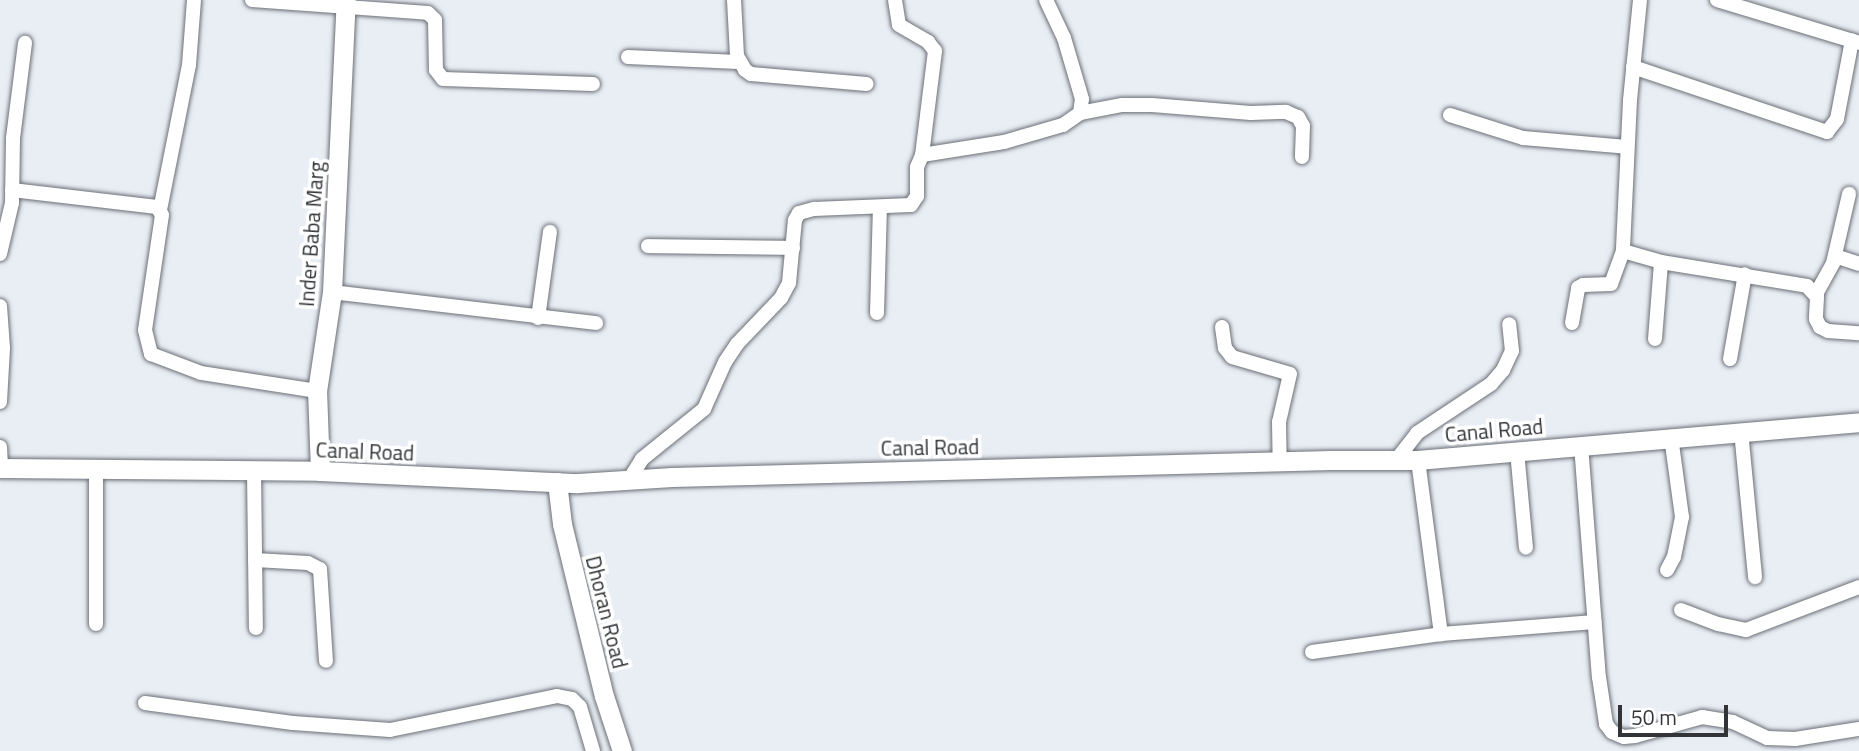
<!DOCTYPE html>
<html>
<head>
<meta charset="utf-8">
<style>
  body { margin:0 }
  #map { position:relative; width:1859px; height:751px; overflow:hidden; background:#e9eef5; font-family:"Titillium Web",sans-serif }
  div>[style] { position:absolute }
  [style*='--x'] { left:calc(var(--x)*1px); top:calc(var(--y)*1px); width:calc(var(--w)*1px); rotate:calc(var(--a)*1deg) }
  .roads { filter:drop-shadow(0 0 2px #6b6f76) drop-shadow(0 0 2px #6b6f76) }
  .street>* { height:14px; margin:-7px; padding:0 7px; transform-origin:7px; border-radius:7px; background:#fff }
  .secondary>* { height:19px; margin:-9.5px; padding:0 9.5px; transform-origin:9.5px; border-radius:9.5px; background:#fff }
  span { translate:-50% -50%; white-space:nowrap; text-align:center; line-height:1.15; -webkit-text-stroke:7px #fff; paint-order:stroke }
  .street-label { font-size:21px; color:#323437 }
  .scale { position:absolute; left:1618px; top:705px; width:110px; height:32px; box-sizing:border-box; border:4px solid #323437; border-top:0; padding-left:9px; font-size:21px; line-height:24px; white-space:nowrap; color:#323437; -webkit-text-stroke:5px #fff; paint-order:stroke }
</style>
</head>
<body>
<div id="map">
  <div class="roads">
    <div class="street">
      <i style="--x:252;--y:0;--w:176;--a:4.2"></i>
      <i style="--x:428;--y:13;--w:10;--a:45"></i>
      <i style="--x:435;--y:20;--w:50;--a:88.9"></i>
      <i style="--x:436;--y:70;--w:11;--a:52"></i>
      <i style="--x:443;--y:79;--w:150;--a:1.9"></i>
      <i style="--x:734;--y:0;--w:56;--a:86.9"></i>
      <i style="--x:737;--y:56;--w:16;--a:60"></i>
      <i style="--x:745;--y:70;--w:7;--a:34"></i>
      <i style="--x:751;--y:74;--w:116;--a:4.9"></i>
      <i style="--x:895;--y:0;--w:25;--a:81"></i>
      <i style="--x:899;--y:25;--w:34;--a:30"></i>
      <i style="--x:928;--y:42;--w:11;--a:52"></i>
      <i style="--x:935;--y:51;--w:105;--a:97.1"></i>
      <i style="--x:1640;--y:0;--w:100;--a:95.7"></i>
      <i style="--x:1630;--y:100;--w:151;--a:92.7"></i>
      <i style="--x:1623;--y:251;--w:40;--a:16"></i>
      <i style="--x:1661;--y:262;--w:148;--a:9.3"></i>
      <i style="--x:1807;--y:286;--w:15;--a:48"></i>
      <i style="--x:1817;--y:297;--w:22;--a:93"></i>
      <i style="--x:1816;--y:319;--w:9;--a:63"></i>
      <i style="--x:1820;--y:327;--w:9;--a:27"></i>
      <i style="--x:1828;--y:331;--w:31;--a:4"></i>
      <i style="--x:1717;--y:0;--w:148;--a:16.8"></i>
      <i style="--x:628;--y:57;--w:110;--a:2.6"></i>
      <i style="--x:1633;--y:67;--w:205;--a:18.5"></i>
      <i style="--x:1827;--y:132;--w:16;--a:-52"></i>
      <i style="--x:1837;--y:119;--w:80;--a:-79.2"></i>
      <i style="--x:1080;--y:113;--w:43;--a:-10.8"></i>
      <i style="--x:1122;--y:105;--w:30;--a:0"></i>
      <i style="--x:1152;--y:105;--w:99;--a:4.6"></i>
      <i style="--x:1251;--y:113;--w:35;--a:-2"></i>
      <i style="--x:1286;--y:112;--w:13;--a:23"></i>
      <i style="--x:1298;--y:117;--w:10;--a:61"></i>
      <i style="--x:1303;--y:126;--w:31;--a:92"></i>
      <i style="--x:1450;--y:115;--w:77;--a:17.5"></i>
      <i style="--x:1523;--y:138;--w:104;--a:4.9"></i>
      <i style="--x:12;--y:190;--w:146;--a:6.7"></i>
      <i style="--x:157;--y:207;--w:9;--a:58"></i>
      <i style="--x:162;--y:215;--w:116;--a:98.4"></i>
      <i style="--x:145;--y:330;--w:25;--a:76"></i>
      <i style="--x:151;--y:354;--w:53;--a:20.8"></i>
      <i style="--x:201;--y:373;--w:117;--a:8.8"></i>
      <i style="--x:160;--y:210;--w:148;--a:-78.7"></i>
      <i style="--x:189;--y:65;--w:65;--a:-85.6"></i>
      <i style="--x:648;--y:246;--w:145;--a:0.8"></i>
      <i style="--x:0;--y:254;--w:52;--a:-76.8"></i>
      <i style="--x:12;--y:203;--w:65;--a:-89.1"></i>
      <i style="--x:13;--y:138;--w:96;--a:-82.8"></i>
      <i style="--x:1835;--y:256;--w:25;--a:18"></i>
      <i style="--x:332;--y:292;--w:266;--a:6.7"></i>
      <i style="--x:1816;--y:294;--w:35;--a:-61"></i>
      <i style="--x:1833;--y:263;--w:71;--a:-76.9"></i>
      <i style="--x:0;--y:306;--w:42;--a:85.9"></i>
      <i style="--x:3;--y:348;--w:54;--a:93.2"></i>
      <i style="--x:877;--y:313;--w:106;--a:-88.4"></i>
      <i style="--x:538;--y:318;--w:87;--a:-82.1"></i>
      <i style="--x:1572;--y:323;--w:36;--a:-80"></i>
      <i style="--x:1578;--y:288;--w:6;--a:-31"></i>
      <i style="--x:1583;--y:285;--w:28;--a:-2"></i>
      <i style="--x:1611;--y:284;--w:35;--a:-70"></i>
      <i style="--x:1222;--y:327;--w:21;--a:82"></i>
      <i style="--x:1225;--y:348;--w:11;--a:52"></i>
      <i style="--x:1232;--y:357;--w:60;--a:16.3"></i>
      <i style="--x:1290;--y:374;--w:49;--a:102.9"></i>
      <i style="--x:1279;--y:422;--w:39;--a:89"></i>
      <i style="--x:1655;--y:339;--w:77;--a:-85.5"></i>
      <i style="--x:1730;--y:359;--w:86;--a:-80"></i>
      <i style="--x:1741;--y:431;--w:147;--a:84.5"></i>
      <i style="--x:1581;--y:445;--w:233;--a:85.6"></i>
      <i style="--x:1599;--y:677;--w:48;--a:81.5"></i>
      <i style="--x:1606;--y:724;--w:10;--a:53"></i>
      <i style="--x:1612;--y:732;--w:13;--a:23"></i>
      <i style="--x:1624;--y:737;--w:11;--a:-5"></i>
      <i style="--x:1635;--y:736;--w:70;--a:-15.8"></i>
      <i style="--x:1702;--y:717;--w:31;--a:9"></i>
      <i style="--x:1733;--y:722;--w:38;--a:25"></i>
      <i style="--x:1767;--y:738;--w:28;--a:2"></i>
      <i style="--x:1795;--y:739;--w:65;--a:-8.9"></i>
      <i style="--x:0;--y:447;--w:21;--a:87"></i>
      <i style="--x:1517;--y:451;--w:97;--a:84.7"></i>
      <i style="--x:1397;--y:459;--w:33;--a:-52"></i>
      <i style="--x:1417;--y:433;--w:89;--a:-33.5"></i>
      <i style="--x:1491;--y:384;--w:18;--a:-49"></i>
      <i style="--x:1503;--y:370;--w:21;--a:-65"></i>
      <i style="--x:1512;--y:351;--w:27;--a:-96"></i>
      <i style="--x:1418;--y:460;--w:176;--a:82.5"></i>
      <i style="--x:1441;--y:634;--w:154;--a:-4.5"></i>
      <i style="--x:96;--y:469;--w:155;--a:90"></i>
      <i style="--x:254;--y:471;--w:157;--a:89.3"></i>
      <i style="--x:629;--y:480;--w:25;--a:-58"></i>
      <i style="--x:642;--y:459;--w:80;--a:-38.9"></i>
      <i style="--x:704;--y:409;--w:51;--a:-65.9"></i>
      <i style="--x:725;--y:362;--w:22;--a:-56"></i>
      <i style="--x:737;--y:344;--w:64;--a:-46.3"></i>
      <i style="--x:781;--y:298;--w:17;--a:-62"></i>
      <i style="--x:789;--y:283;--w:63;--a:-84.6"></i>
      <i style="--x:795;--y:220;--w:8;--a:-60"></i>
      <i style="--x:799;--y:213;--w:16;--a:-15"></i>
      <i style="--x:814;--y:209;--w:97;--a:-2.4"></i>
      <i style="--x:911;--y:205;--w:11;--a:-56"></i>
      <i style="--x:917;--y:196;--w:29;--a:-90"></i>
      <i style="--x:917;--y:167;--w:13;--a:-67"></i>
      <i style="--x:922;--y:155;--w:83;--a:-9"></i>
      <i style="--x:1004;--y:142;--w:61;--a:-16.1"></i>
      <i style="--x:1063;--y:125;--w:21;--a:-35"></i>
      <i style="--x:1080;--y:113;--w:14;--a:-82"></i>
      <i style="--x:1082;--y:99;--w:64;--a:-106.4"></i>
      <i style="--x:1064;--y:38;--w:42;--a:-115.3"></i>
      <i style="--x:255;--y:560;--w:53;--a:3.2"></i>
      <i style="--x:308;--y:563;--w:13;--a:27"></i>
      <i style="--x:320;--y:569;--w:92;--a:86.3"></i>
      <i style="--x:1667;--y:570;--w:15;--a:-62"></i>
      <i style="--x:1674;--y:557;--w:41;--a:-78.7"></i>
      <i style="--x:1682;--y:517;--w:81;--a:-97.8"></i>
      <i style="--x:1681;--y:610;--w:40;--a:21"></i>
      <i style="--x:1718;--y:624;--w:29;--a:12"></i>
      <i style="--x:1746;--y:630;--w:121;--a:-20.8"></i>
      <i style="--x:1312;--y:652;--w:130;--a:-7.9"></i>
      <i style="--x:145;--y:703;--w:149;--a:7.7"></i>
      <i style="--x:293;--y:723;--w:97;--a:4.1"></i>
      <i style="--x:390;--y:730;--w:170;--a:-11.5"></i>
      <i style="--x:557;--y:696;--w:15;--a:11"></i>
      <i style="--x:572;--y:699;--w:11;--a:45"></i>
      <i style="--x:580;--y:707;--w:46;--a:73.5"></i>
    </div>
    <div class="secondary">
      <i style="--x:0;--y:468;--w:320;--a:0.5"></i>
      <i style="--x:320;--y:471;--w:258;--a:2.7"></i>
      <i style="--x:578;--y:483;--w:94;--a:-3.7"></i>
      <i style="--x:672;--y:477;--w:659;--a:-1.48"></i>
      <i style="--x:1331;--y:460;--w:87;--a:0"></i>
      <i style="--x:1418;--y:460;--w:443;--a:-4.9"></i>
      <i style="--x:320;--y:471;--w:80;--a:-92.1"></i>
      <i style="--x:317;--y:391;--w:100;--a:-81.4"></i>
      <i style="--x:332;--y:292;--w:292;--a:-87.3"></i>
      <i style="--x:557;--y:482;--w:42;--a:83.2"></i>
      <i style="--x:562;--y:524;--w:177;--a:76.3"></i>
      <i style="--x:604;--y:696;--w:58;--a:71.9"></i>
    </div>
  </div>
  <div class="street-label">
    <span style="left:311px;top:234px;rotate:-86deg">Inder Baba Marg</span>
    <span style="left:1494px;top:430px;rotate:-5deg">Canal Road</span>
    <span style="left:930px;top:447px;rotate:-1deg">Canal Road</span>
    <span style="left:365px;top:451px;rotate:2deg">Canal Road</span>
    <span style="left:607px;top:612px;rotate:76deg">Dhoran Road</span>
  </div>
  <div class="scale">50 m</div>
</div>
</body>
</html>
